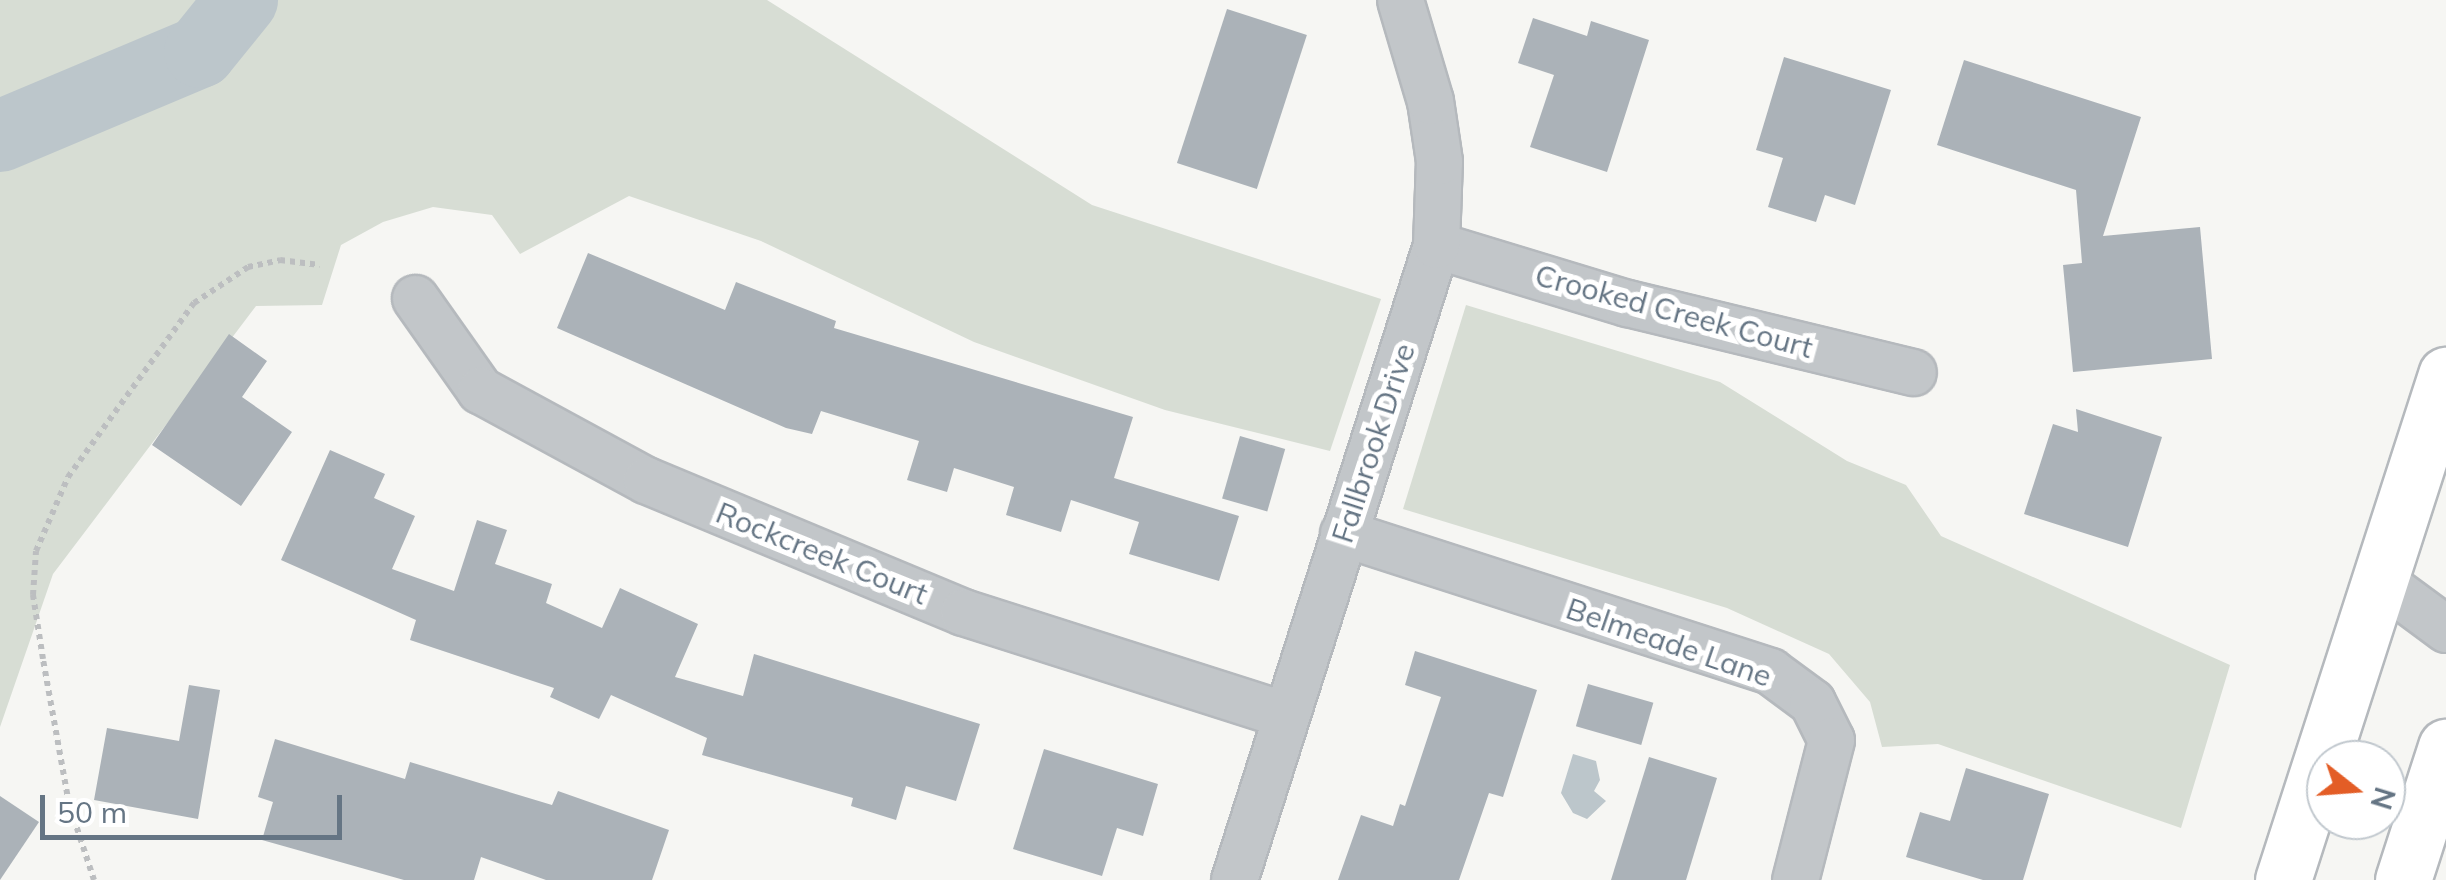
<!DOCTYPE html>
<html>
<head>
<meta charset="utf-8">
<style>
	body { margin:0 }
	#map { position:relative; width:2446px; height:880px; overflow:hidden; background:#f6f6f3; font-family:Mulish,sans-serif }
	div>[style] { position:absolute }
	.green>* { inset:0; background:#d7ddd4 }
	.water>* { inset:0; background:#bcc6cb }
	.river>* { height:72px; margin:-36px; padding:0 36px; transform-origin:36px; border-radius:36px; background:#bcc6cb }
	.building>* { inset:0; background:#abb2b8; transform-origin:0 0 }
	.path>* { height:6px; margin-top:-3px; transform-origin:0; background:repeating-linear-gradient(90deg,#bcbec0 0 5px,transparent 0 10px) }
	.roads { filter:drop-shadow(2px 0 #b5b9bd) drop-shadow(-2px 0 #b5b9bd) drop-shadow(0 2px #b5b9bd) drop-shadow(0 -2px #b5b9bd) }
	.minor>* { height:45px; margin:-22.5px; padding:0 22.5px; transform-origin:22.5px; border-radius:22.5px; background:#c2c6c9 }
	.major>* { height:55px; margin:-27.5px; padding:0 27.5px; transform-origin:27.5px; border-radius:27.5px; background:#fff }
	span { translate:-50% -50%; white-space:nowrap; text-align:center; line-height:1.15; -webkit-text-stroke:10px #fff; paint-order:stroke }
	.street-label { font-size:30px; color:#657584 }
	.north { position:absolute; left:2306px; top:740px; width:100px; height:100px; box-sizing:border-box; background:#fff; border:2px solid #c1c8ce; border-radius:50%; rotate:107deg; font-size:28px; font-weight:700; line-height:40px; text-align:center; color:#657584 }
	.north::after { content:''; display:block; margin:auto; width:35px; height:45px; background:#e35d26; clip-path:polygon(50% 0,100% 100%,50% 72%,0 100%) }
	.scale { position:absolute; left:40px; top:795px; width:302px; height:45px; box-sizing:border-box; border:5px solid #657584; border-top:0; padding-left:12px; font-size:30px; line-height:35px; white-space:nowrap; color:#657584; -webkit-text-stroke:8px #fff; paint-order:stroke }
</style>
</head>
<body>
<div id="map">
	<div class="green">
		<i style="clip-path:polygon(0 0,767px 0,1092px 205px,1381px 299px,1330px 451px,1165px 410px,974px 342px,761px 241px,629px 196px,520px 254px,492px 215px,433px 207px,383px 222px,341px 245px,322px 305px,256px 306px,53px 574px,0 727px)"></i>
		<i style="clip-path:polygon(1466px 305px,1720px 382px,1847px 461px,1906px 485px,1941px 536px,2230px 665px,2181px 828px,1938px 744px,1882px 747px,1870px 702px,1829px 654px,1727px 608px,1403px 509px)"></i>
	</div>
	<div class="water">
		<i style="clip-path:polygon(1573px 754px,1596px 761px,1600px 780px,1594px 791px,1606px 801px,1587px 819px,1573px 813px,1561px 793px)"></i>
	</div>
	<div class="river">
		<i style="left:0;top:136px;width:217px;rotate:-22.8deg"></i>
		<i style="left:200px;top:52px;width:67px;rotate:-51.1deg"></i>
	</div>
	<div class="building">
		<i style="left:1227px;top:9px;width:84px;height:162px;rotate:18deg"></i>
		<i style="clip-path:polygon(1533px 18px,1587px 36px,1591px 21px,1649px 40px,1607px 172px,1530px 147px,1554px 75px,1518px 63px)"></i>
		<i style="clip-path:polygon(1784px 57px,1891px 90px,1855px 205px,1825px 195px,1816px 222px,1768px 207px,1783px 158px,1756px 150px)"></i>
		<i style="clip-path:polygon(1964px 60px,2141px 117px,2103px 236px,2200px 227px,2212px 359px,2073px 372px,2063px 265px,2082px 263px,2076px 190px,1937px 145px)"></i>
		<i style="clip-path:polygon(588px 253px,725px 310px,736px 282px,836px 321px,834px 328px,1133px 417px,1114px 478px,1239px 516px,1219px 581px,1129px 554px,1139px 522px,1071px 500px,1061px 532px,1006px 515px,1014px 487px,954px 468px,947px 492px,907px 480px,919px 441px,821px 411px,812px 434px,786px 428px,557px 328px)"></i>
		<i style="clip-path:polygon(229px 334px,267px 361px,242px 397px,292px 432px,241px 506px,152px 445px)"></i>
		<i style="clip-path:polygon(2076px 409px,2162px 437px,2128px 547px,2024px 514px,2053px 424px,2078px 432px)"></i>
		<i style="left:1240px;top:436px;width:47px;height:65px;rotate:16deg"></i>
		<i style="clip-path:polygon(330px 450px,385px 474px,374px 498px,415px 516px,392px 569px,454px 591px,477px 520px,507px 530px,495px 564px,552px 584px,546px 603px,602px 628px,620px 588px,698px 624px,675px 677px,743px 696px,754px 654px,980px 724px,956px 801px,906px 786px,896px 820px,851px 806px,853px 798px,702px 755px,707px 738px,611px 695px,599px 719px,550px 697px,554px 688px,410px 640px,416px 620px,281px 560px)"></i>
		<i style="clip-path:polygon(1415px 651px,1537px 690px,1503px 797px,1489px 793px,1459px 880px,1338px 880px,1361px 815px,1393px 826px,1400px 804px,1405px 806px,1441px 697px,1405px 685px)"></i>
		<i style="left:1588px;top:684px;width:68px;height:44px;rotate:16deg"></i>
		<i style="clip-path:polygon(189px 685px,220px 690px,198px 819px,94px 800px,107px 728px,179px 741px)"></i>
		<i style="clip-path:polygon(275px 739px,405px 779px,410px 762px,552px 805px,558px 791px,669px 830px,652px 880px,546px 880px,481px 857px,474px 880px,404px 880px,262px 840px,273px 802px,258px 797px)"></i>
		<i style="clip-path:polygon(1044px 749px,1158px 784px,1143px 836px,1117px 828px,1102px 876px,1013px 849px)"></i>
		<i style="clip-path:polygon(1649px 757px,1717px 778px,1686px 880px,1611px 880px)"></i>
		<i style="clip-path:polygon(1966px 768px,2049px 794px,2023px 880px,1983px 880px,1906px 857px,1920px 812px,1950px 821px)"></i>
		<i style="clip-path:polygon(0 796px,39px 822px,0 880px)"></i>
	</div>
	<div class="path">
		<i style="left:94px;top:880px;width:80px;rotate:-108.2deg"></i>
		<i style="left:69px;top:804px;width:147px;rotate:-100.2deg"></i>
		<i style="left:43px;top:659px;width:65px;rotate:-98.9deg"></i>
		<i style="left:33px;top:595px;width:44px;rotate:-86.1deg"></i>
		<i style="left:36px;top:551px;width:81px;rotate:-66.6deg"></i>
		<i style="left:68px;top:477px;width:215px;rotate:-54.1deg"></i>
		<i style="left:194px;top:303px;width:65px;rotate:-33.7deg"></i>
		<i style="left:248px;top:267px;width:33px;rotate:-12deg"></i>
		<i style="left:280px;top:260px;width:40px;rotate:7.1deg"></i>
	</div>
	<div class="roads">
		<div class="minor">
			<i style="left:1436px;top:245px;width:200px;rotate:16.9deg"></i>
			<i style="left:1627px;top:303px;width:294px;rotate:13.6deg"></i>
			<i style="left:415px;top:298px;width:113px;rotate:54.8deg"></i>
			<i style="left:480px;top:390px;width:189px;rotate:28.5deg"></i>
			<i style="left:646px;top:480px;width:343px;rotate:22.6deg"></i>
			<i style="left:963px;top:612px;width:339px;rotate:17.7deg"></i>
			<i style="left:1343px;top:533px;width:449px;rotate:17.9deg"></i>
			<i style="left:1770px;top:671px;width:52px;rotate:36.4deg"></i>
			<i style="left:1812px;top:702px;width:42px;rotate:63.4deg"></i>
			<i style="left:1831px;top:740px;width:145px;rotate:104.4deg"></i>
			<i style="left:2381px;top:581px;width:81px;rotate:36.4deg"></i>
			<i style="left:1234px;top:880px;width:666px;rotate:-72.35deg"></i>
			<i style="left:1436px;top:245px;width:84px;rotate:-88deg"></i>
			<i style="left:1439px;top:161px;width:61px;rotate:-98.5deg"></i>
			<i style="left:1430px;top:101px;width:105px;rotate:-106.5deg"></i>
		</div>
		<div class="major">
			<i style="left:2283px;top:880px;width:531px;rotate:-72.11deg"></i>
			<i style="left:2403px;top:880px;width:140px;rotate:-72.1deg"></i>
		</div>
	</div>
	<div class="street-label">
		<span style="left:1674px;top:311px;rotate:15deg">Crooked Creek Court</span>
		<span style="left:1373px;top:443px;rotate:-72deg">Fallbrook Drive</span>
		<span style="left:822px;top:553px;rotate:22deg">Rockcreek Court</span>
		<span style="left:1669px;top:642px;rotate:19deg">Belmeade Lane</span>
	</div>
	<div class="north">N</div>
	<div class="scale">50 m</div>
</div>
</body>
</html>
